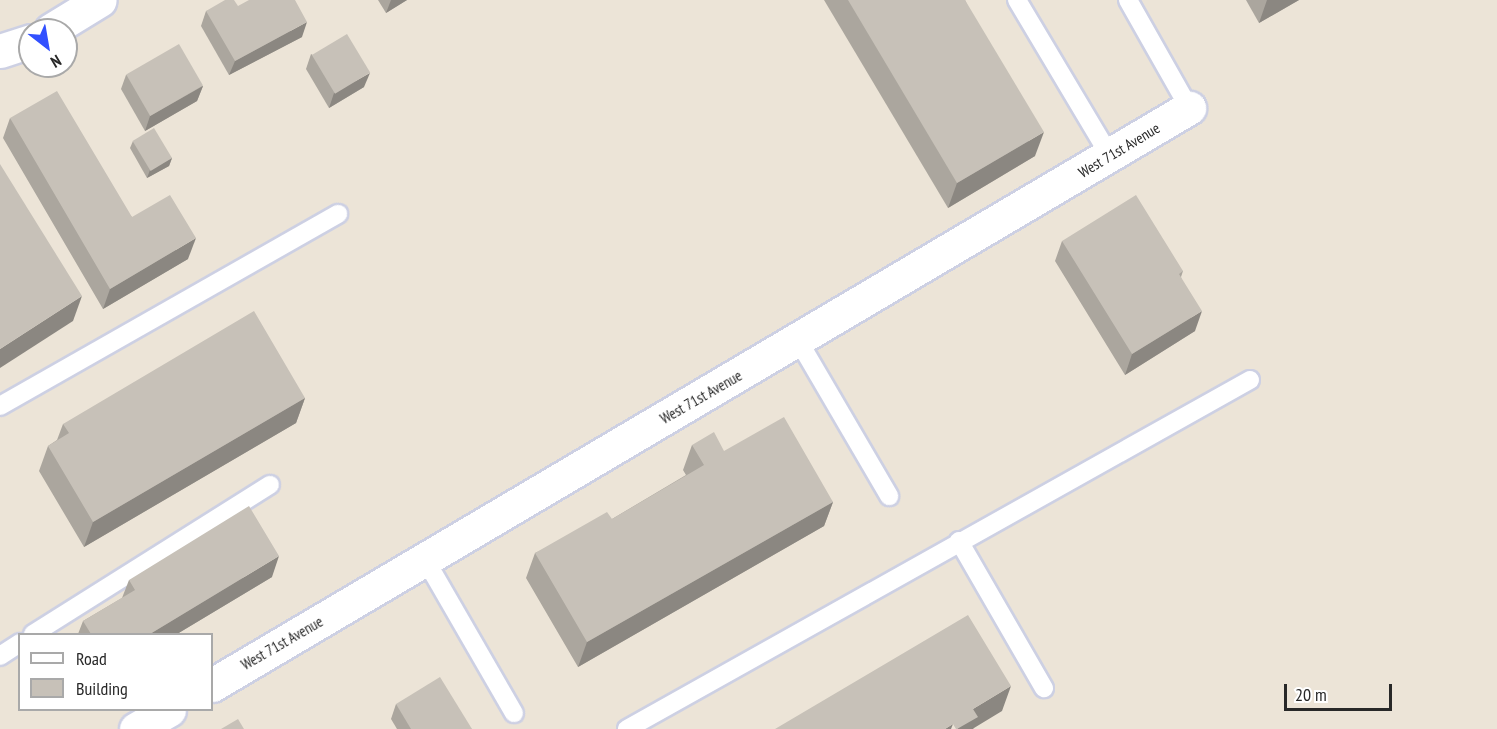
<!DOCTYPE html>
<html>
<head>
<meta charset="utf-8">
<style>
	body { margin:0 }
	#map { position:relative; width:1497px; height:729px; overflow:hidden; background:#ece4d7; font-family:"PT Sans Narrow",sans-serif }
	div>[style] { position:absolute }
	.roads { filter:drop-shadow(2px 0 #cdd0e3) drop-shadow(-2px 0 #cdd0e3) drop-shadow(0 2px #cdd0e3) drop-shadow(0 -2px #cdd0e3) }
	.service>* { height:18px; margin:-9px; padding:0 9px; transform-origin:9px; border-radius:9px; background:#fff }
	.minor>* { height:33px; margin:-16.5px; padding:0 16.5px; transform-origin:16.5px; border-radius:16.5px; background:#fff }
	.wall>* { inset:0; background:#aba69e }
	.shaded-wall>* { inset:0; background:#8b8781 }
	.building>* { inset:0; background:#c7c1b8; transform-origin:0 0 }
	span { translate:-50% -50%; white-space:nowrap; text-align:center; line-height:1.15; -webkit-text-stroke:6px #fff; paint-order:stroke }
	.street-label { font-size:15px; color:#282828 }
	.legend { position:absolute; left:18px; top:633px; width:195px; height:78px; box-sizing:border-box; background:#fff; border:2px solid #a9a9a9; margin:0; padding:8px 10px; list-style:none; font-size:18px; color:#282828 }
	.legend li { display:flex; align-items:center; gap:12px; height:30px }
	.legend b { width:30px; border:2px solid #a9a9a9 }
	.north { position:absolute; left:18px; top:18px; width:60px; height:60px; box-sizing:border-box; background:#fff; border:2px solid #a9a9a9; border-radius:50%; rotate:149deg; font-size:16px; font-weight:700; line-height:24px; text-align:center; color:#282828 }
	.north::after { content:''; display:block; margin:auto; width:21px; height:27px; background:#3250ff; clip-path:polygon(50% 0,100% 100%,50% 72%,0 100%) }
	.scale { position:absolute; left:1284px; top:684px; width:108px; height:27px; box-sizing:border-box; border:3px solid #282828; border-top:0; padding-left:8px; font-size:18px; line-height:21px; white-space:nowrap; color:#282828; -webkit-text-stroke:4px #fff; paint-order:stroke }
</style>
</head>
<body>
<div id="map">
	<div class="roads">
		<div class="service">
			<i style="left:1017px;top:0;width:182px;rotate:59.2deg"></i>
			<i style="left:1128px;top:0;width:124px;rotate:60.5deg"></i>
			<i style="left:798px;top:340px;width:181px;rotate:59.7deg"></i>
			<i style="left:0;top:406px;width:389px;rotate:-29.6deg"></i>
			<i style="left:959px;top:541px;width:170px;rotate:60deg"></i>
			<i style="left:425px;top:559px;width:178px;rotate:60deg"></i>
			<i style="left:33px;top:634px;width:280px;rotate:-32.2deg"></i>
			<i style="left:0;top:656px;width:24px;rotate:-33deg"></i>
			<i style="left:627px;top:729px;width:714px;rotate:-29.26deg"></i>
		</div>
		<div class="minor">
			<i style="left:51px;top:30px;width:57px;rotate:-31.5deg"></i>
			<i style="left:0;top:51px;width:32px;rotate:-18deg"></i>
			<i style="left:212px;top:685px;width:1135px;rotate:-30.57deg"></i>
			<i style="left:136px;top:729px;width:38px;rotate:-30deg"></i>
		</div>
	</div>
	<div class="wall">
		<i style="clip-path:polygon(378px 0,407px 0,386px 13px)"></i>
		<i style="clip-path:polygon(824px 0,965px 0,1035px 156px,948px 208px)"></i>
		<i style="clip-path:polygon(1246px 0,1299px 0,1259px 23px)"></i>
		<i style="clip-path:polygon(238px 6px,302px 37px,229px 75px,201px 26px,206px 11px)"></i>
		<i style="clip-path:polygon(311px 54px,364px 87px,329px 108px,306px 69px)"></i>
		<i style="clip-path:polygon(126px 75px,203px 86px,197px 101px,145px 131px,121px 89px)"></i>
		<i style="clip-path:polygon(10px 118px,132px 217px,188px 259px,103px 309px,3px 138px)"></i>
		<i style="clip-path:polygon(133px 141px,172px 158px,169px 166px,147px 178px,130px 148px)"></i>
		<i style="clip-path:polygon(1062px 241px,1183px 271px,1181px 277px,1195px 331px,1125px 375px,1055px 261px)"></i>
		<i style="clip-path:polygon(305px 398px,296px 423px,84px 547px,39px 471px,48px 446px,57px 440px,63px 424px)"></i>
		<i style="clip-path:polygon(692px 445px,724px 451px,833px 502px,824px 526px,578px 667px,526px 578px,535px 553px,612px 519px,686px 475px,683px 470px)"></i>
		<i style="clip-path:polygon(272px 577px,177px 634px,78px 634px,83px 621px,122px 598px,129px 580px)"></i>
		<i style="clip-path:polygon(396px 704px,472px 729px,397px 729px,391px 719px)"></i>
	</div>
	<div class="shaded-wall">
		<i style="clip-path:polygon(391px 0,407px 0,386px 13px)"></i>
		<i style="clip-path:polygon(1267px 0,1299px 0,1259px 23px)"></i>
		<i style="clip-path:polygon(307px 22px,302px 37px,229px 75px,235px 61px)"></i>
		<i style="clip-path:polygon(370px 73px,364px 87px,329px 108px,334px 93px)"></i>
		<i style="clip-path:polygon(203px 86px,197px 101px,145px 131px,150px 116px)"></i>
		<i style="clip-path:polygon(1044px 132px,1035px 156px,948px 208px,957px 183px)"></i>
		<i style="clip-path:polygon(172px 158px,169px 166px,147px 178px,150px 170px)"></i>
		<i style="clip-path:polygon(196px 238px,188px 259px,103px 309px,110px 289px)"></i>
		<i style="clip-path:polygon(82px 296px,73px 321px,0 368px,0 349px)"></i>
		<i style="clip-path:polygon(1202px 311px,1195px 331px,1125px 375px,1132px 354px)"></i>
		<i style="clip-path:polygon(305px 398px,296px 423px,84px 547px,93px 522px)"></i>
		<i style="clip-path:polygon(833px 502px,824px 526px,578px 667px,587px 642px)"></i>
		<i style="clip-path:polygon(279px 556px,272px 577px,177px 634px,150px 634px)"></i>
		<i style="clip-path:polygon(1011px 686px,1002px 711px,974px 728px,973px 729px,957px 729px,973px 709px)"></i>
		<i style="clip-path:polygon(953px 724px,951px 729px,945px 729px)"></i>
	</div>
	<div class="building">
		<i style="clip-path:polygon(225px 0,234px 0,238px 6px,249px 0,295px 0,307px 22px,235px 61px,206px 11px)"></i>
		<i style="clip-path:polygon(848px 0,965px 0,1044px 132px,957px 183px)"></i>
		<i style="left:347px;top:34px;width:45px;height:41px;rotate:59deg"></i>
		<i style="left:179px;top:44px;width:48px;height:61px;rotate:60deg"></i>
		<i style="clip-path:polygon(57px 91px,132px 217px,170px 195px,196px 238px,110px 289px,10px 118px)"></i>
		<i style="left:154px;top:128px;width:35px;height:25px;rotate:59deg"></i>
		<i style="clip-path:polygon(0 164px,82px 296px,0 349px)"></i>
		<i style="clip-path:polygon(1136px 195px,1183px 271px,1179px 274px,1202px 311px,1132px 354px,1062px 241px)"></i>
		<i style="clip-path:polygon(254px 311px,305px 398px,93px 522px,48px 446px,69px 433px,63px 424px)"></i>
		<i style="clip-path:polygon(784px 417px,833px 502px,587px 642px,535px 553px,607px 512px,612px 519px,704px 465px,692px 445px,714px 432px,724px 451px)"></i>
		<i style="clip-path:polygon(249px 506px,279px 556px,150px 634px,91px 634px,83px 621px,135px 590px,129px 580px)"></i>
		<i style="clip-path:polygon(968px 615px,1011px 686px,973px 709px,978px 717px,957px 729px,956px 729px,953px 724px,945px 729px,775px 729px)"></i>
		<i style="clip-path:polygon(440px 677px,472px 729px,411px 729px,396px 704px)"></i>
		<i style="clip-path:polygon(238px 719px,244px 729px,221px 729px)"></i>
	</div>
	<div class="street-label">
		<span style="left:1119px;top:150px;rotate:-31deg">West 71st Avenue</span>
		<span style="left:701px;top:397px;rotate:-30deg">West 71st Avenue</span>
		<span style="left:282px;top:643px;rotate:-30deg">West 71st Avenue</span>
	</div>
	<ul class="legend">
	<li><b style="height:8px;background:#fff"></b>Road</li>
	<li><b style="height:16px;background:#c7c1b8"></b>Building</li>
	</ul>
	<div class="north">N</div>
	<div class="scale">20 m</div>
</div>
</body>
</html>
